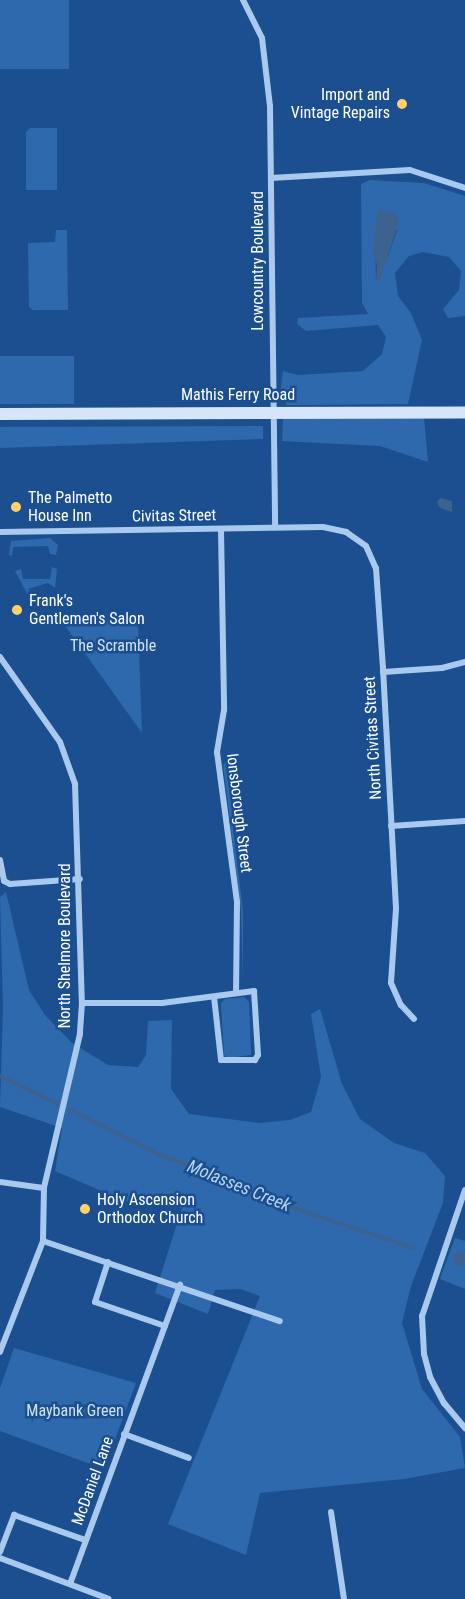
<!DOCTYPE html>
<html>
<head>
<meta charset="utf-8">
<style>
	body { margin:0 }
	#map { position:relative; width:465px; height:1599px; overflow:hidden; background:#1b4f8f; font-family:"Roboto Condensed",sans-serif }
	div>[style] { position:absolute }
	.green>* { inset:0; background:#2e69ad; transform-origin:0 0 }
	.water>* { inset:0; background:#3c6290 }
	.round { border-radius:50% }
	.stream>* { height:4px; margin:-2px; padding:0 2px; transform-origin:2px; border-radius:2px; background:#3c6290 }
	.street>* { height:6px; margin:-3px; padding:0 3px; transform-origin:3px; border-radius:3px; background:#a9c9ee }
	.secondary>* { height:12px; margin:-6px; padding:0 6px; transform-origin:6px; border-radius:6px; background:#d6e6fa }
	.dots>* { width:16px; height:16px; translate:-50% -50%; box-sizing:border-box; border:3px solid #1b4f8f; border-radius:50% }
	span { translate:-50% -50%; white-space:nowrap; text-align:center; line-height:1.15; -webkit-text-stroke:5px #1b4f8f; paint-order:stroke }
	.poi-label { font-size:16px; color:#fff }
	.right { translate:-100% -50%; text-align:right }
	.left { translate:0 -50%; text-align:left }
	.street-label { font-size:16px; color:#fff }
	.park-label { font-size:16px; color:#cfe3fa }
	.water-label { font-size:18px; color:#b5d3f5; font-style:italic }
</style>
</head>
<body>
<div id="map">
	<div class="green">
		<i style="left:0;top:0;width:69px;height:69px"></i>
		<i style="clip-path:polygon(30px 128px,57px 128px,57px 190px,26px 190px,26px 132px)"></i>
		<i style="clip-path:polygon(evenodd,370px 180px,424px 183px,465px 196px,465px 316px,448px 318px,443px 309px,459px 290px,461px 271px,449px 257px,423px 252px,409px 256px,395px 273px,398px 296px,411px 313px,422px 340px,408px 404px,287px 405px,280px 394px,283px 371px,298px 375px,363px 371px,382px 354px,386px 337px,378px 325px,306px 331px,297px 324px,298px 318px,368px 314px,362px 303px,361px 184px,370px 180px,397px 230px,389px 254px,376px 280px,375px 236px,397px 230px)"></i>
		<i style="clip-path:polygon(56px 230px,67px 230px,68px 310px,33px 310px,29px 307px,28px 243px,55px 242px)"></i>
		<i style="left:0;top:356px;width:74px;height:48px"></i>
		<i style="clip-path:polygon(289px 416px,424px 417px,428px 462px,380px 446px,282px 441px,283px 419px)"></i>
		<i style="clip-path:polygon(263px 426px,263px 439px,0 448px,0 427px)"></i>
		<i style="clip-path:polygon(50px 538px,58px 545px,56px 555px,50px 554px,48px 546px,13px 547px,12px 556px,9px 555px,11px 541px)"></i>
		<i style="clip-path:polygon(52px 567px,57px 569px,55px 588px,48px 583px,28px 589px,33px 596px,30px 599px,15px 571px,21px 569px,23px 579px,50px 579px)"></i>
		<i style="clip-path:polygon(68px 618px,138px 621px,142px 733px,66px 627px)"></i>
		<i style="clip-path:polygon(231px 760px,232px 820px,243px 911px,243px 981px,241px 911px,223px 764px)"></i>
		<i style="clip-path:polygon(6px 892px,29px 990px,45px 1015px,72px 1043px,108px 1065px,138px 1067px,146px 1055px,148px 1021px,172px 1020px,171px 1089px,189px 1114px,259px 1123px,290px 1120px,311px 1112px,321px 1077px,311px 1014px,320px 1009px,342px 1084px,360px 1119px,394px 1143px,425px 1153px,445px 1176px,443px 1203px,411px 1286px,402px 1323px,422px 1389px,460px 1437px,465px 1468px,404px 1479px,260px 1493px,246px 1555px,168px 1524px,260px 1296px,240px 1289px,215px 1290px,208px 1314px,155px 1293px,182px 1208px,125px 1201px,55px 1171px,62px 1128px,0 1107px,3px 1008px,0 897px)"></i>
		<i style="clip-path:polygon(244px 997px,249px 1002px,251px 1055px,228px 1058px,224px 1055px,221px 1003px,225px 999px)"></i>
		<i style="clip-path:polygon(455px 1238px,465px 1241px,465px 1289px,440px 1279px)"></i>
		<i style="clip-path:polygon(14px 1348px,136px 1383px,104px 1469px,0 1431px,0 1388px)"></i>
	</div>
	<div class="water">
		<i style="clip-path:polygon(378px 209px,397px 214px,399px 221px,380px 281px,376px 280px,377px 265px,373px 252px)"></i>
		<i style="clip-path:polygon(440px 498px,452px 501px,452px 512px,440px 508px,437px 502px)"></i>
		<i class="round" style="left:453px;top:1252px;width:14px;height:14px"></i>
	</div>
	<div class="stream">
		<i style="left:0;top:1076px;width:64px;rotate:25.8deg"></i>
		<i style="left:71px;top:1110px;width:100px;rotate:26.8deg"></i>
		<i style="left:160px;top:1155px;width:55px;rotate:20.1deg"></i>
		<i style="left:212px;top:1174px;width:47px;rotate:26.6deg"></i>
		<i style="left:254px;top:1195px;width:168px;rotate:18.4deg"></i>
	</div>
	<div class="street">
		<i style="left:243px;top:0;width:42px;rotate:63.4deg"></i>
		<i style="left:262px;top:38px;width:68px;rotate:83.3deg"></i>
		<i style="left:270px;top:106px;width:421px;rotate:89.3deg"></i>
		<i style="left:271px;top:178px;width:139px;rotate:-3.3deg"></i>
		<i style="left:410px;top:170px;width:58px;rotate:18.1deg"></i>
		<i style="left:221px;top:530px;width:180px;rotate:89deg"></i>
		<i style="left:224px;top:710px;width:43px;rotate:99.5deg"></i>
		<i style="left:217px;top:752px;width:151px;rotate:82.4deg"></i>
		<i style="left:237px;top:902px;width:90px;rotate:90.6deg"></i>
		<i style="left:0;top:532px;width:323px;rotate:-0.9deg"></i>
		<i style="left:323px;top:527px;width:24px;rotate:12deg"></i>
		<i style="left:346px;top:532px;width:24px;rotate:35deg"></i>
		<i style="left:366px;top:546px;width:24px;rotate:66deg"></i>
		<i style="left:376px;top:568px;width:100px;rotate:86deg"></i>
		<i style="left:383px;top:668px;width:241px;rotate:86.9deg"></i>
		<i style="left:396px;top:909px;width:74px;rotate:93.9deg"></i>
		<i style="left:391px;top:983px;width:24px;rotate:66deg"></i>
		<i style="left:401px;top:1005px;width:19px;rotate:47deg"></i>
		<i style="left:0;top:657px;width:104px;rotate:54.8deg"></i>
		<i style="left:60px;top:742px;width:45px;rotate:70.3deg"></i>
		<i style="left:75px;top:784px;width:219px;rotate:88.2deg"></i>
		<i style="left:82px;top:1003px;width:31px;rotate:94deg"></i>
		<i style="left:80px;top:1034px;width:158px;rotate:103.2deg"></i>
		<i style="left:44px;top:1188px;width:53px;rotate:91.1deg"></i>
		<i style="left:43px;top:1241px;width:119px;rotate:111.2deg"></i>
		<i style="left:383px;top:672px;width:59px;rotate:-3.9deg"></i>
		<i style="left:442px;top:668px;width:24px;rotate:-15deg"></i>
		<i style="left:391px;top:826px;width:74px;rotate:-3.9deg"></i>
		<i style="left:0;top:860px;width:21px;rotate:79deg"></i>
		<i style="left:4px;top:881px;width:7px;rotate:27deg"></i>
		<i style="left:10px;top:884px;width:70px;rotate:-4.1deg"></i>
		<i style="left:82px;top:1003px;width:80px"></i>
		<i style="left:162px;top:1003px;width:93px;rotate:-7.4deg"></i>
		<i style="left:254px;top:991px;width:64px;rotate:86.4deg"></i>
		<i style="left:258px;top:1055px;width:6px;rotate:121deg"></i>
		<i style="left:255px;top:1060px;width:34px;rotate:180deg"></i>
		<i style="left:221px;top:1060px;width:63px;rotate:-96.3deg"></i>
		<i style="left:0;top:1182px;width:44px;rotate:7.8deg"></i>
		<i style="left:465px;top:1190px;width:133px;rotate:108.8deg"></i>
		<i style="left:422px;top:1316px;width:38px;rotate:87deg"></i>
		<i style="left:424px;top:1354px;width:24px;rotate:75deg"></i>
		<i style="left:430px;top:1377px;width:30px;rotate:62deg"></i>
		<i style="left:444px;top:1403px;width:33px;rotate:50deg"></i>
		<i style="left:43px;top:1241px;width:250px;rotate:18.7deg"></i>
		<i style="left:108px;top:1262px;width:42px;rotate:108deg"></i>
		<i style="left:95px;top:1302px;width:74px;rotate:18.9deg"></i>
		<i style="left:124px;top:1434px;width:69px;rotate:20.3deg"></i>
		<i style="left:331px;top:1512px;width:88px;rotate:81.5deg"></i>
		<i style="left:0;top:1552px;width:40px;rotate:-69deg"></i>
		<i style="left:14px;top:1515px;width:75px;rotate:19.4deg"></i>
		<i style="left:0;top:1558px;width:116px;rotate:20.6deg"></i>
		<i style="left:70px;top:1584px;width:319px;rotate:-69.8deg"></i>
	</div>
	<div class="secondary">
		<i style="left:0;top:414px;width:465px;rotate:-0.2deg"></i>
	</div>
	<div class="dots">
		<i style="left:402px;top:104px;background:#ffd166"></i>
		<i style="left:16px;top:507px;background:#ffd166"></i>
		<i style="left:17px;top:610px;background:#ffd166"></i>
		<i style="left:85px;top:1209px;background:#ffd166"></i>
	</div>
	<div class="poi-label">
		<span class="right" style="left:390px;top:104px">Import and<br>Vintage Repairs</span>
		<span class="left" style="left:28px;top:507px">The Palmetto<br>House Inn</span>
		<span class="left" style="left:29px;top:610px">Frank's<br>Gentlemen's Salon</span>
		<span class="left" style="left:97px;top:1209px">Holy Ascension<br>Orthodox Church</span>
	</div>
	<div class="street-label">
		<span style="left:258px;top:261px;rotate:-90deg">Lowcountry Boulevard</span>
		<span style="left:238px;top:395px">Mathis Ferry Road</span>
		<span style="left:174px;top:516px;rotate:-1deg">Civitas Street</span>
		<span style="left:373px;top:738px;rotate:-93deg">North Civitas Street</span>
		<span style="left:239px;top:813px;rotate:83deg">Ionsborough Street</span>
		<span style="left:65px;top:946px;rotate:-90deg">North Shelmore Boulevard</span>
		<span style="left:93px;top:1481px;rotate:-70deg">McDaniel Lane</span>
	</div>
	<div class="park-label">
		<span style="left:113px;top:646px">The Scramble</span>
		<span style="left:75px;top:1411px">Maybank Green</span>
	</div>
	<div class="water-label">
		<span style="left:239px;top:1186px;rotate:22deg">Molasses Creek</span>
	</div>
</div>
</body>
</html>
